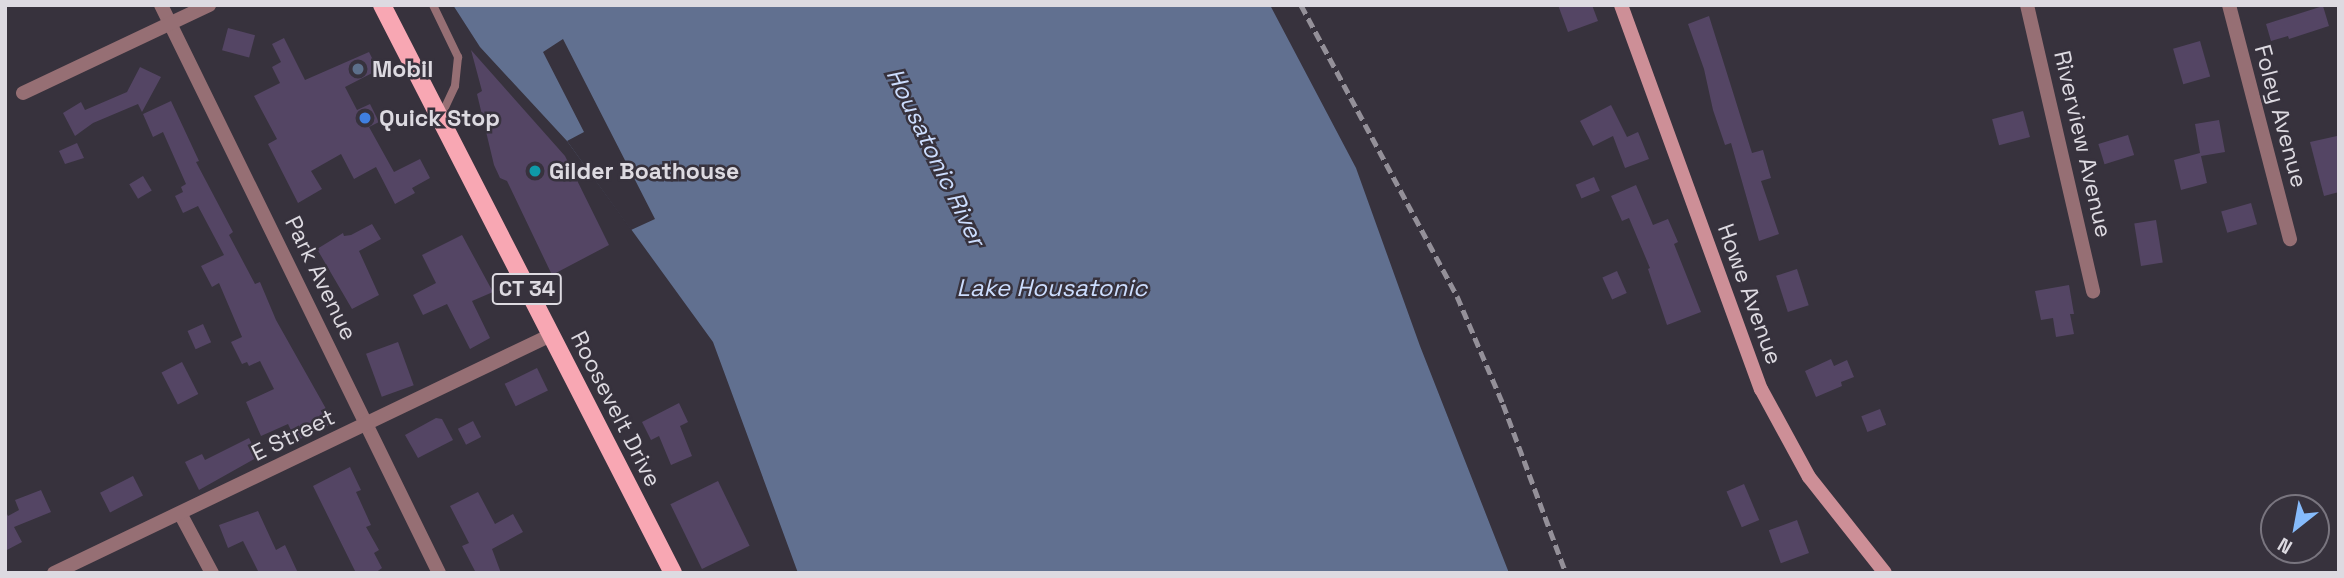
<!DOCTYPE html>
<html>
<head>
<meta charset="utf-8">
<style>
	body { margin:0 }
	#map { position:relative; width:2344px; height:578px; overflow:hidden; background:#37323d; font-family:"Space Grotesk",sans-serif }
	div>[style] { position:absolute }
	.water>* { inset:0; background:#617090 }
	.pier>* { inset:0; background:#37323d }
	.building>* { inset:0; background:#544564; transform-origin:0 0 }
	.service>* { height:8px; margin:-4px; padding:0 4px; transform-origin:4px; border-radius:4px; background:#966f74 }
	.minor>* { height:14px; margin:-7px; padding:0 7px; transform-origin:7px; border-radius:7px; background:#966f74 }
	.secondary>* { height:14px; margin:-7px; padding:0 7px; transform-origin:7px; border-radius:7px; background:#cd8f97 }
	.primary>* { height:18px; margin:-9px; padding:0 9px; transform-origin:9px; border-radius:9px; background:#f8a7b3 }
	.rail>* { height:5px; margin-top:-2.5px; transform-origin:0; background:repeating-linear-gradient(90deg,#949099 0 10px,transparent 0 15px) }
	.dots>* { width:19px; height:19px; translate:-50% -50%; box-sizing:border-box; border:4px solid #37323d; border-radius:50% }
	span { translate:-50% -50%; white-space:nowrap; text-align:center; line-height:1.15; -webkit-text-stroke:5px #37323d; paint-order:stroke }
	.shield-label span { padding:2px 5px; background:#37323d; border:2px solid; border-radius:5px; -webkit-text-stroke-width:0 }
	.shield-label { font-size:21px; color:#dddae1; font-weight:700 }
	.poi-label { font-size:23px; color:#dddae1; font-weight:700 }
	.left { translate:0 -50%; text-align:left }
	.street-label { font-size:23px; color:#dddae1 }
	.water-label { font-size:24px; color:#ccddfe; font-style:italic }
	.frame { position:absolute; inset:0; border:7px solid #dddae1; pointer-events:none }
	.north { position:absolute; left:2260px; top:494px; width:70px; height:70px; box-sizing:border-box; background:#37323d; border:2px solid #79757f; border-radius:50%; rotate:211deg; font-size:19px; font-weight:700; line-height:28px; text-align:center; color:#dddae1 }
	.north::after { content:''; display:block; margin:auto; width:24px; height:32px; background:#86bbfb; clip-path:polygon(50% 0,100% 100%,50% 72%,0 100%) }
</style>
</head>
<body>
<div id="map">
	<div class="water">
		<i style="clip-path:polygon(453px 5px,1270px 5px,1356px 168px,1420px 346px,1509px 573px,798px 573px,713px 342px,567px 141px,480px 47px)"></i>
	</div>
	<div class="pier">
		<i style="clip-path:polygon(563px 39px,655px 219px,631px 230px,567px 141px,584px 132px,543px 52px)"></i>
	</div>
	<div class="building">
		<i style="clip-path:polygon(1558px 5px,1592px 5px,1598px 21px,1568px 32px)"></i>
		<i style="clip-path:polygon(2323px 6px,2329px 26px,2289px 39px,2288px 36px,2271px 41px,2266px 24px)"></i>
		<i style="clip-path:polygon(1709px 16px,1752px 153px,1763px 150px,1771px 178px,1761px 181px,1779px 234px,1759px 241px,1731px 143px,1725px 145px,1713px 110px,1704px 69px,1688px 24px)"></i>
		<i style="left:228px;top:28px;width:28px;height:23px;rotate:15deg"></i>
		<i style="clip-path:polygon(284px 38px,305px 80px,369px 52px,378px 70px,345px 87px,357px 110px,370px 104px,379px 122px,369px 127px,394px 172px,420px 159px,430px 178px,412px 188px,415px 193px,395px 204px,376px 167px,354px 179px,341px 154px,311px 171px,322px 189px,298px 203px,268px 144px,277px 139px,254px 96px,280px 83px,272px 67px,281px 62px,272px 44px)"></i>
		<i style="left:2200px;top:41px;width:37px;height:28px;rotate:74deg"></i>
		<i style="clip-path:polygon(471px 50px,565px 156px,609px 245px,552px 275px,507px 181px,500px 178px,494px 165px,477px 94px,482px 91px)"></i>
		<i style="clip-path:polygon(140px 67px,161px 77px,142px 112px,138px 104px,93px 123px,75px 136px,63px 113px,81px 102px,85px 110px,127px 92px)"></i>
		<i style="clip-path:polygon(171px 101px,199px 161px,196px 162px,233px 232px,229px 235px,255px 284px,260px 282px,276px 320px,334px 423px,296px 441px,288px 424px,261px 436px,246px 402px,274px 389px,260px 361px,249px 366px,247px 362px,242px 364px,231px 342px,242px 337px,219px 283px,212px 287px,201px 266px,224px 255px,198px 206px,183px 213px,175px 196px,183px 192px,181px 187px,186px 184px,163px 132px,153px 137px,143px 114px)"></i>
		<i style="clip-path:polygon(1611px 105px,1627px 137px,1638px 132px,1649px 159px,1625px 168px,1613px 136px,1593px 146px,1580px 121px)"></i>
		<i style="left:2023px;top:111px;width:27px;height:32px;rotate:75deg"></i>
		<i style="clip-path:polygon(2219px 120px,2225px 152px,2201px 156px,2207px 183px,2181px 190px,2174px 160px,2200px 153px,2195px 124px)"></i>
		<i style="left:2128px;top:135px;width:21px;height:31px;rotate:73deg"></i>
		<i style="clip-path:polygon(2337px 136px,2339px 192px,2324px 196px,2310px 142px)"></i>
		<i style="clip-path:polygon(77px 143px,84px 158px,65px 164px,59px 151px)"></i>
		<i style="left:143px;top:176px;width:17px;height:16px;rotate:59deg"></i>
		<i style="left:1594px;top:177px;width:15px;height:20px;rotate:67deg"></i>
		<i style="clip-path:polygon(1636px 185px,1653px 225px,1668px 219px,1678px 242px,1674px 244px,1701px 312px,1667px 325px,1648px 269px,1650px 268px,1629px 218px,1622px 221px,1611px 196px)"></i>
		<i style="left:2251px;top:203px;width:22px;height:31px;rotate:74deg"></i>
		<i style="left:2156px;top:220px;width:43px;height:22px;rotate:81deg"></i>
		<i style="clip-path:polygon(372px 224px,381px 239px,359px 251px,379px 295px,352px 309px,317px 249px,343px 233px,344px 236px,351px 235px)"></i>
		<i style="clip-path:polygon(462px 235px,493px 292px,472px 301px,490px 338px,470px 349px,447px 304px,423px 315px,413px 295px,436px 283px,422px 255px)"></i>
		<i style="left:1797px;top:269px;width:38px;height:22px;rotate:72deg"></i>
		<i style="left:1617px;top:271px;width:24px;height:16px;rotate:66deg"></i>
		<i style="clip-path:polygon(2069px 285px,2074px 314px,2070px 314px,2074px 334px,2056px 337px,2053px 318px,2041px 320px,2035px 291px)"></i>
		<i style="left:203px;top:324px;width:20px;height:17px;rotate:66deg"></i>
		<i style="left:398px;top:342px;width:46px;height:34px;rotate:70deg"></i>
		<i style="clip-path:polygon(1831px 359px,1834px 366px,1847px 360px,1854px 377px,1841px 382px,1842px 386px,1816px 397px,1805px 371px)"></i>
		<i style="left:182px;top:362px;width:36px;height:23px;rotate:63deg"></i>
		<i style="left:537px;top:368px;width:25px;height:36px;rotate:64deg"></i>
		<i style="clip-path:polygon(679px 403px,688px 422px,680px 426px,692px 456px,671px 465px,659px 436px,651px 440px,642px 422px)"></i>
		<i style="left:1880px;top:409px;width:17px;height:20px;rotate:69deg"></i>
		<i style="clip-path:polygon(436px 418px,442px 419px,453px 440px,418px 458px,405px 435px)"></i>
		<i style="left:473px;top:421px;width:18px;height:17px;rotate:63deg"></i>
		<i style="clip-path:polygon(249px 438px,258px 457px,199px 490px,185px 462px,202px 454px,205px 460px)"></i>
		<i style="clip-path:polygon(350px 467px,361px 490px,356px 492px,371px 525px,366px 527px,379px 550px,374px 553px,382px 568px,375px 573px,356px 573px,313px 486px)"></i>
		<i style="left:133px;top:476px;width:22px;height:37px;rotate:63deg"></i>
		<i style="left:718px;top:481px;width:72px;height:53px;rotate:64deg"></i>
		<i style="left:1744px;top:484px;width:39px;height:19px;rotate:67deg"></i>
		<i style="clip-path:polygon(41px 490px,51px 512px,14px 527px,22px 542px,5px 551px,5px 510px,8px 516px,19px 510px,15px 500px)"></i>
		<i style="clip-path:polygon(478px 492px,495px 524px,513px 514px,523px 532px,492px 549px,501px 573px,476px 573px,462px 546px,469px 543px,450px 506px)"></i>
		<i style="clip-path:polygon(258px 511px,276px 550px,285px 545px,298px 573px,259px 573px,243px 541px,228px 548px,219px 525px)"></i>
		<i style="left:1797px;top:520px;width:35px;height:30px;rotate:70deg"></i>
	</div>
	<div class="service">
		<i style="left:433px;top:5px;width:58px;rotate:64.3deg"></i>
		<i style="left:458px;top:57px;width:29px;rotate:96deg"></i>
		<i style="left:455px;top:86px;width:33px;rotate:115deg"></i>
	</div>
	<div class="minor">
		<i style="left:161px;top:5px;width:632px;rotate:63.92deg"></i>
		<i style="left:2027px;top:5px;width:294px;rotate:77deg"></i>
		<i style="left:2229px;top:5px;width:242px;rotate:75.4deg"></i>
		<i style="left:23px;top:93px;width:206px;rotate:-25.3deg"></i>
		<i style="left:181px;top:515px;width:66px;rotate:61.9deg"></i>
		<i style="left:54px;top:573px;width:551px;rotate:-25.59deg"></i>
	</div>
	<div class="secondary">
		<i style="left:1621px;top:5px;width:409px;rotate:70deg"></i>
		<i style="left:1761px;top:389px;width:100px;rotate:61.4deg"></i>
		<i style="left:1809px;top:477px;width:122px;rotate:51.6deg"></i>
	</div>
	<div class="primary">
		<i style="left:382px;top:5px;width:638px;rotate:62.87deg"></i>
	</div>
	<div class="rail">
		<i style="left:1301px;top:5px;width:330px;rotate:61.8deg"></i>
		<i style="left:1457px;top:296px;width:117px;rotate:66.9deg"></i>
		<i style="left:1503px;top:404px;width:180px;rotate:69.6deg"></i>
	</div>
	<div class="dots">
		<i style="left:358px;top:69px;background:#5c6f8a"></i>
		<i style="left:365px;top:118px;background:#3f7fe0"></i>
		<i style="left:535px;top:171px;background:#0f9aa8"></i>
	</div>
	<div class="shield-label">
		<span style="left:527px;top:289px">CT 34</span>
	</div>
	<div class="poi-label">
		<span class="left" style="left:372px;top:69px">Mobil</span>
		<span class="left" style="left:379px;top:118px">Quick Stop</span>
		<span class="left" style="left:549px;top:171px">Gilder Boathouse</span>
	</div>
	<div class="street-label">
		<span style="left:2281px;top:116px;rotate:75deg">Foley Avenue</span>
		<span style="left:2083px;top:144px;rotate:77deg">Riverview Avenue</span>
		<span style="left:321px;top:278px;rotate:64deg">Park Avenue</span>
		<span style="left:1750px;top:294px;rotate:70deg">Howe Avenue</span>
		<span style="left:616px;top:409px;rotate:63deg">Roosevelt Drive</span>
		<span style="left:293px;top:435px;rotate:-26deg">E Street</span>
	</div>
	<div class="water-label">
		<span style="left:936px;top:157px;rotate:64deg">Housatonic River</span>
		<span style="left:1052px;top:288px">Lake Housatonic</span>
	</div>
	<div class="frame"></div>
	<div class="north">N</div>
</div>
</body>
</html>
